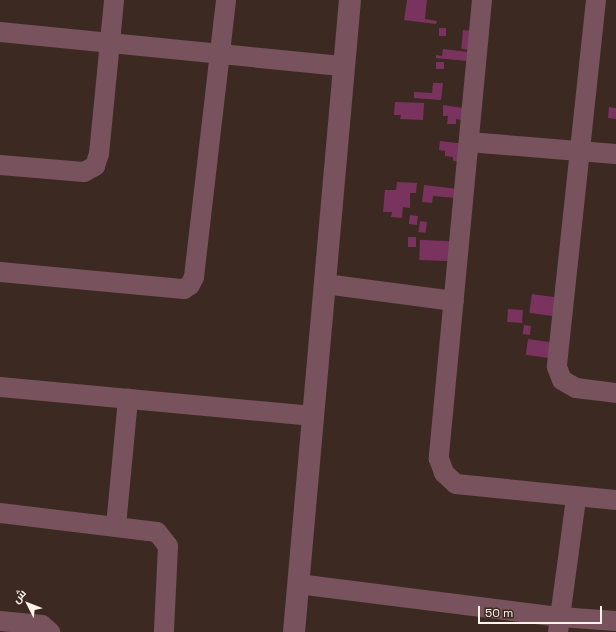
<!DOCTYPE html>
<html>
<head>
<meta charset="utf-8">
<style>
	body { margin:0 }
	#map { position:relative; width:616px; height:632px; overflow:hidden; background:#3c2a22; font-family:"Space Grotesk",Cairo,sans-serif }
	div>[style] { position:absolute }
	.building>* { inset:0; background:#7a335f; transform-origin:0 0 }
	.minor>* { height:20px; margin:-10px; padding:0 10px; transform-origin:10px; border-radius:10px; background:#78535d }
	.tertiary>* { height:22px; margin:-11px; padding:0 11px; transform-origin:11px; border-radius:11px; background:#78535d }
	span { translate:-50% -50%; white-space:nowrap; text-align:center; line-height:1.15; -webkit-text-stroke:3px #3c2a22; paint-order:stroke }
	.north { position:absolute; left:8px; top:584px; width:40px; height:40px; -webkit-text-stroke:3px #3c2a22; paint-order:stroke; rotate:312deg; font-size:11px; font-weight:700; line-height:16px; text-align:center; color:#fef2ed }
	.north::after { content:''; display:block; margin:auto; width:14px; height:18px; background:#fef2ed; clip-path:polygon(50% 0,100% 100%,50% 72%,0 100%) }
	.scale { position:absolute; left:478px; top:606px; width:124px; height:18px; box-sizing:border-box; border:2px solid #fef2ed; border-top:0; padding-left:5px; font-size:12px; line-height:14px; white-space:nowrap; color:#fef2ed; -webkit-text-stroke:3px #3c2a22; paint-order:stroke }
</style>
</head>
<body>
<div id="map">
	<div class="building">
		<i style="clip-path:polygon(407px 0,427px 0,425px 19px,437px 21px,436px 24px,404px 20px)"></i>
		<i style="left:439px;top:28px;width:7px;height:8px"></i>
		<i style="left:463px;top:30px;width:11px;height:19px;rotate:5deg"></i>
		<i style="clip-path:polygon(443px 49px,468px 52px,467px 61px,436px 58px,436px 55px,442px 56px)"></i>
		<i style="left:436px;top:62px;width:8px;height:7px"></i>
		<i style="clip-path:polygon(433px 83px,443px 83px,441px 100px,414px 98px,414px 92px,432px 93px)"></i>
		<i style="clip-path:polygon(395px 102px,424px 103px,423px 120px,400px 119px,401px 115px,394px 115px)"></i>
		<i style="clip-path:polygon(443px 105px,463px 108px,462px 120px,456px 119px,456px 124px,447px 124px,448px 116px,443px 116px)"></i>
		<i style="clip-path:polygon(609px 107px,616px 108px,616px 119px,608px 118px)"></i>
		<i style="clip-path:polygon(440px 141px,465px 144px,463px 162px,453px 161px,453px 157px,445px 156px,445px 151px,439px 150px)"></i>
		<i style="clip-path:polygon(397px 182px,417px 183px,416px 193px,410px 193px,410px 208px,403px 207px,402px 218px,391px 217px,392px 212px,383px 212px,385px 190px,396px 190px)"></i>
		<i style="clip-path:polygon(424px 185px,458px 189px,457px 198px,433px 196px,432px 203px,422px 202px)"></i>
		<i style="left:410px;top:215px;width:8px;height:9px;rotate:7deg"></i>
		<i style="left:420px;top:221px;width:7px;height:11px;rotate:8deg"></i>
		<i style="left:408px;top:237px;width:8px;height:10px"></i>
		<i style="left:420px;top:240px;width:33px;height:20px;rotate:2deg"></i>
		<i style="left:532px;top:294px;width:30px;height:19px;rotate:8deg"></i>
		<i style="left:508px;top:309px;width:15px;height:13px;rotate:4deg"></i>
		<i style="left:524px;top:325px;width:7px;height:9px;rotate:8deg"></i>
		<i style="left:528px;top:339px;width:30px;height:16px;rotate:8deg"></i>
	</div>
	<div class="minor">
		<i style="left:482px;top:0;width:461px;rotate:95.4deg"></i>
		<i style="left:439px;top:459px;width:15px;rotate:70deg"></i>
		<i style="left:444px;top:473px;width:16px;rotate:43deg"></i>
		<i style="left:456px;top:484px;width:161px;rotate:5.7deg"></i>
		<i style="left:596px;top:0;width:369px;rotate:96.1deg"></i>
		<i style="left:557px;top:367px;width:14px;rotate:69deg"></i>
		<i style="left:562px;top:380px;width:16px;rotate:30deg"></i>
		<i style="left:576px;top:388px;width:40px;rotate:7.1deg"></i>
		<i style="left:0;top:32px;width:345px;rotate:5.7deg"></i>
		<i style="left:469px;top:142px;width:147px;rotate:4.7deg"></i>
		<i style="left:0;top:165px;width:84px;rotate:4.8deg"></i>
		<i style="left:84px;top:172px;width:13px;rotate:-29deg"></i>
		<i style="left:95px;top:166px;width:13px;rotate:-72deg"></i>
		<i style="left:99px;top:154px;width:155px;rotate:-84.4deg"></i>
		<i style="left:0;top:272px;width:185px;rotate:5.3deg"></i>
		<i style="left:184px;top:289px;width:7px;rotate:-34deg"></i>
		<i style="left:190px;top:285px;width:9px;rotate:-63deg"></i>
		<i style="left:194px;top:277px;width:279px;rotate:-83.4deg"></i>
		<i style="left:325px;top:284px;width:130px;rotate:7.5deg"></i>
		<i style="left:0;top:387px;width:314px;rotate:5.3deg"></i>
		<i style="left:0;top:513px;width:158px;rotate:6.9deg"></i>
		<i style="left:157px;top:532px;width:18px;rotate:52deg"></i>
		<i style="left:168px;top:546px;width:86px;rotate:92.7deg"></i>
		<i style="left:116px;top:526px;width:128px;rotate:-84.6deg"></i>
		<i style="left:298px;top:584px;width:264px;rotate:7.2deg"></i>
		<i style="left:560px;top:617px;width:56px;rotate:4.1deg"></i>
		<i style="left:0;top:621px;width:42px;rotate:5.4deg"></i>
		<i style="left:42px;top:625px;width:11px;rotate:41deg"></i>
		<i style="left:558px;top:632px;width:135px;rotate:-82.3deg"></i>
	</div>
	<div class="tertiary">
		<i style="left:294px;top:632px;width:634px;rotate:-84.94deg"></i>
	</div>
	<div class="north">ش</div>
	<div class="scale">50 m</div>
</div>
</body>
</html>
